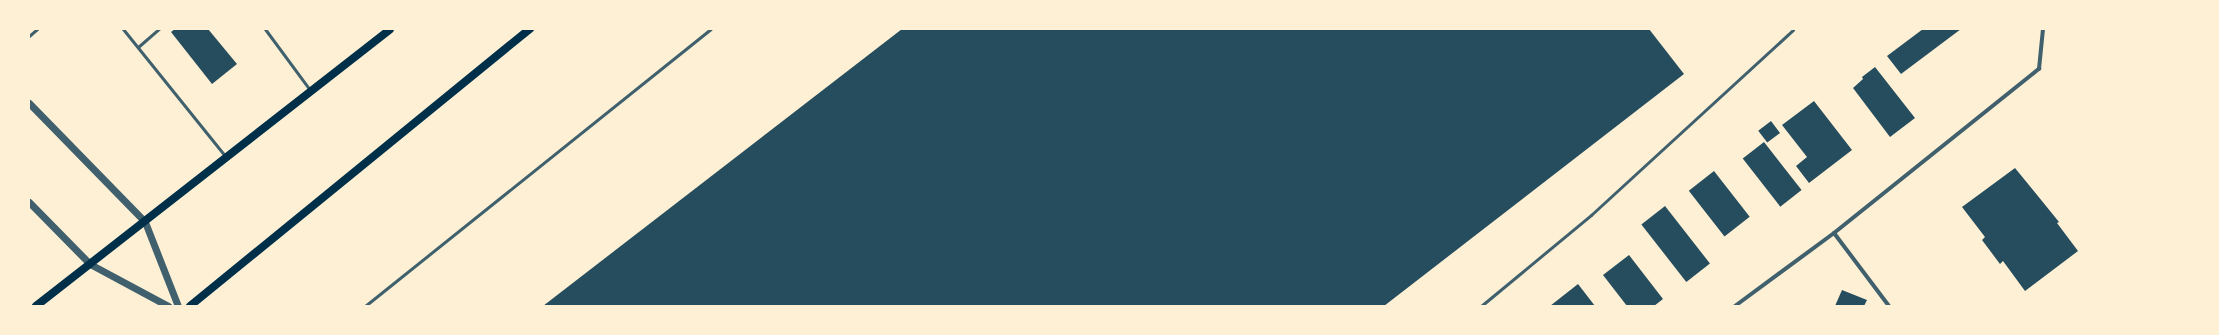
<!DOCTYPE html>
<html>
<head>
<meta charset="utf-8">
<style>
	body { margin:0 }
	#map { position:relative; width:2219px; height:335px; overflow:hidden; background:#fdf0d5; font-family:Inter,sans-serif }
	div>[style] { position:absolute }
	.building>* { inset:0; background:#264d5e; transform-origin:0 0 }
	.service>* { height:3px; margin:-1.5px; padding:0 1.5px; transform-origin:1.5px; border-radius:1.5px; background:#3f606c }
	.minor>* { height:4px; margin:-2px; padding:0 2px; transform-origin:2px; border-radius:2px; background:#3f606c }
	.tertiary>* { height:7px; margin:-3.5px; padding:0 3.5px; transform-origin:3.5px; border-radius:3.5px; background:#3f606c }
	.secondary>* { height:8px; margin:-4px; padding:0 4px; transform-origin:4px; border-radius:4px; background:#003049 }
	span { translate:-50% -50%; white-space:nowrap; text-align:center; line-height:1.15; -webkit-text-stroke:4px #fdf0d5; paint-order:stroke }
	.frame { position:absolute; inset:0; border:30px solid #fdf0d5; pointer-events:none }
</style>
</head>
<body>
<div id="map">
	<div class="building">
		<i style="clip-path:polygon(175px 29px,208px 29px,237px 64px,212px 84px,171px 32px)"></i>
		<i style="clip-path:polygon(902px 29px,1649px 29px,1684px 74px,1384px 306px,543px 306px)"></i>
		<i style="clip-path:polygon(1923px 29px,1961px 29px,1901px 74px,1887px 56px)"></i>
		<i style="clip-path:polygon(1875px 67px,1915px 118px,1890px 137px,1853px 88px,1863px 79px,1862px 77px)"></i>
		<i style="clip-path:polygon(1814px 101px,1852px 150px,1809px 183px,1796px 166px,1807px 157px,1782px 125px)"></i>
		<i style="left:1771px;top:121px;width:15px;height:16px;rotate:53deg"></i>
		<i style="left:1764px;top:142px;width:61px;height:27px;rotate:52deg"></i>
		<i style="clip-path:polygon(2015px 168px,2059px 222px,2057px 223px,2078px 251px,2025px 291px,2003px 261px,2000px 264px,1982px 240px,1985px 237px,1962px 207px)"></i>
		<i style="left:1714px;top:171px;width:58px;height:32px;rotate:52deg"></i>
		<i style="left:1665px;top:206px;width:73px;height:30px;rotate:52deg"></i>
		<i style="clip-path:polygon(1629px 255px,1663px 299px,1654px 306px,1627px 306px,1603px 275px)"></i>
		<i style="clip-path:polygon(1578px 284px,1595px 306px,1550px 306px)"></i>
		<i style="clip-path:polygon(1842px 290px,1867px 300px,1864px 306px,1835px 306px)"></i>
	</div>
	<div class="service">
		<i style="left:123px;top:29px;width:164px;rotate:51.2deg"></i>
		<i style="left:265px;top:29px;width:76px;rotate:53.6deg"></i>
		<i style="left:29px;top:36px;width:11px;rotate:-41deg"></i>
		<i style="left:138px;top:47px;width:28px;rotate:-41deg"></i>
		<i style="left:365px;top:306px;width:443px;rotate:-38.7deg"></i>
		<i style="left:1481px;top:306px;width:143px;rotate:-39.6deg"></i>
		<i style="left:1591px;top:215px;width:274px;rotate:-42.5deg"></i>
	</div>
	<div class="minor">
		<i style="left:1834px;top:233px;width:91px;rotate:53deg"></i>
		<i style="left:1735px;top:306px;width:123px;rotate:-36.4deg"></i>
		<i style="left:1834px;top:233px;width:263px;rotate:-38.7deg"></i>
		<i style="left:2039px;top:69px;width:40px;rotate:-84.3deg"></i>
	</div>
	<div class="tertiary">
		<i style="left:29px;top:103px;width:166px;rotate:45.7deg"></i>
		<i style="left:145px;top:222px;width:90px;rotate:68.6deg"></i>
		<i style="left:29px;top:202px;width:87px;rotate:45.5deg"></i>
		<i style="left:90px;top:264px;width:89px;rotate:28.3deg"></i>
	</div>
	<div class="secondary">
		<i style="left:36px;top:306px;width:449px;rotate:-38deg"></i>
		<i style="left:190px;top:306px;width:439px;rotate:-39.2deg"></i>
	</div>
	<div class="frame"></div>
</div>
</body>
</html>
